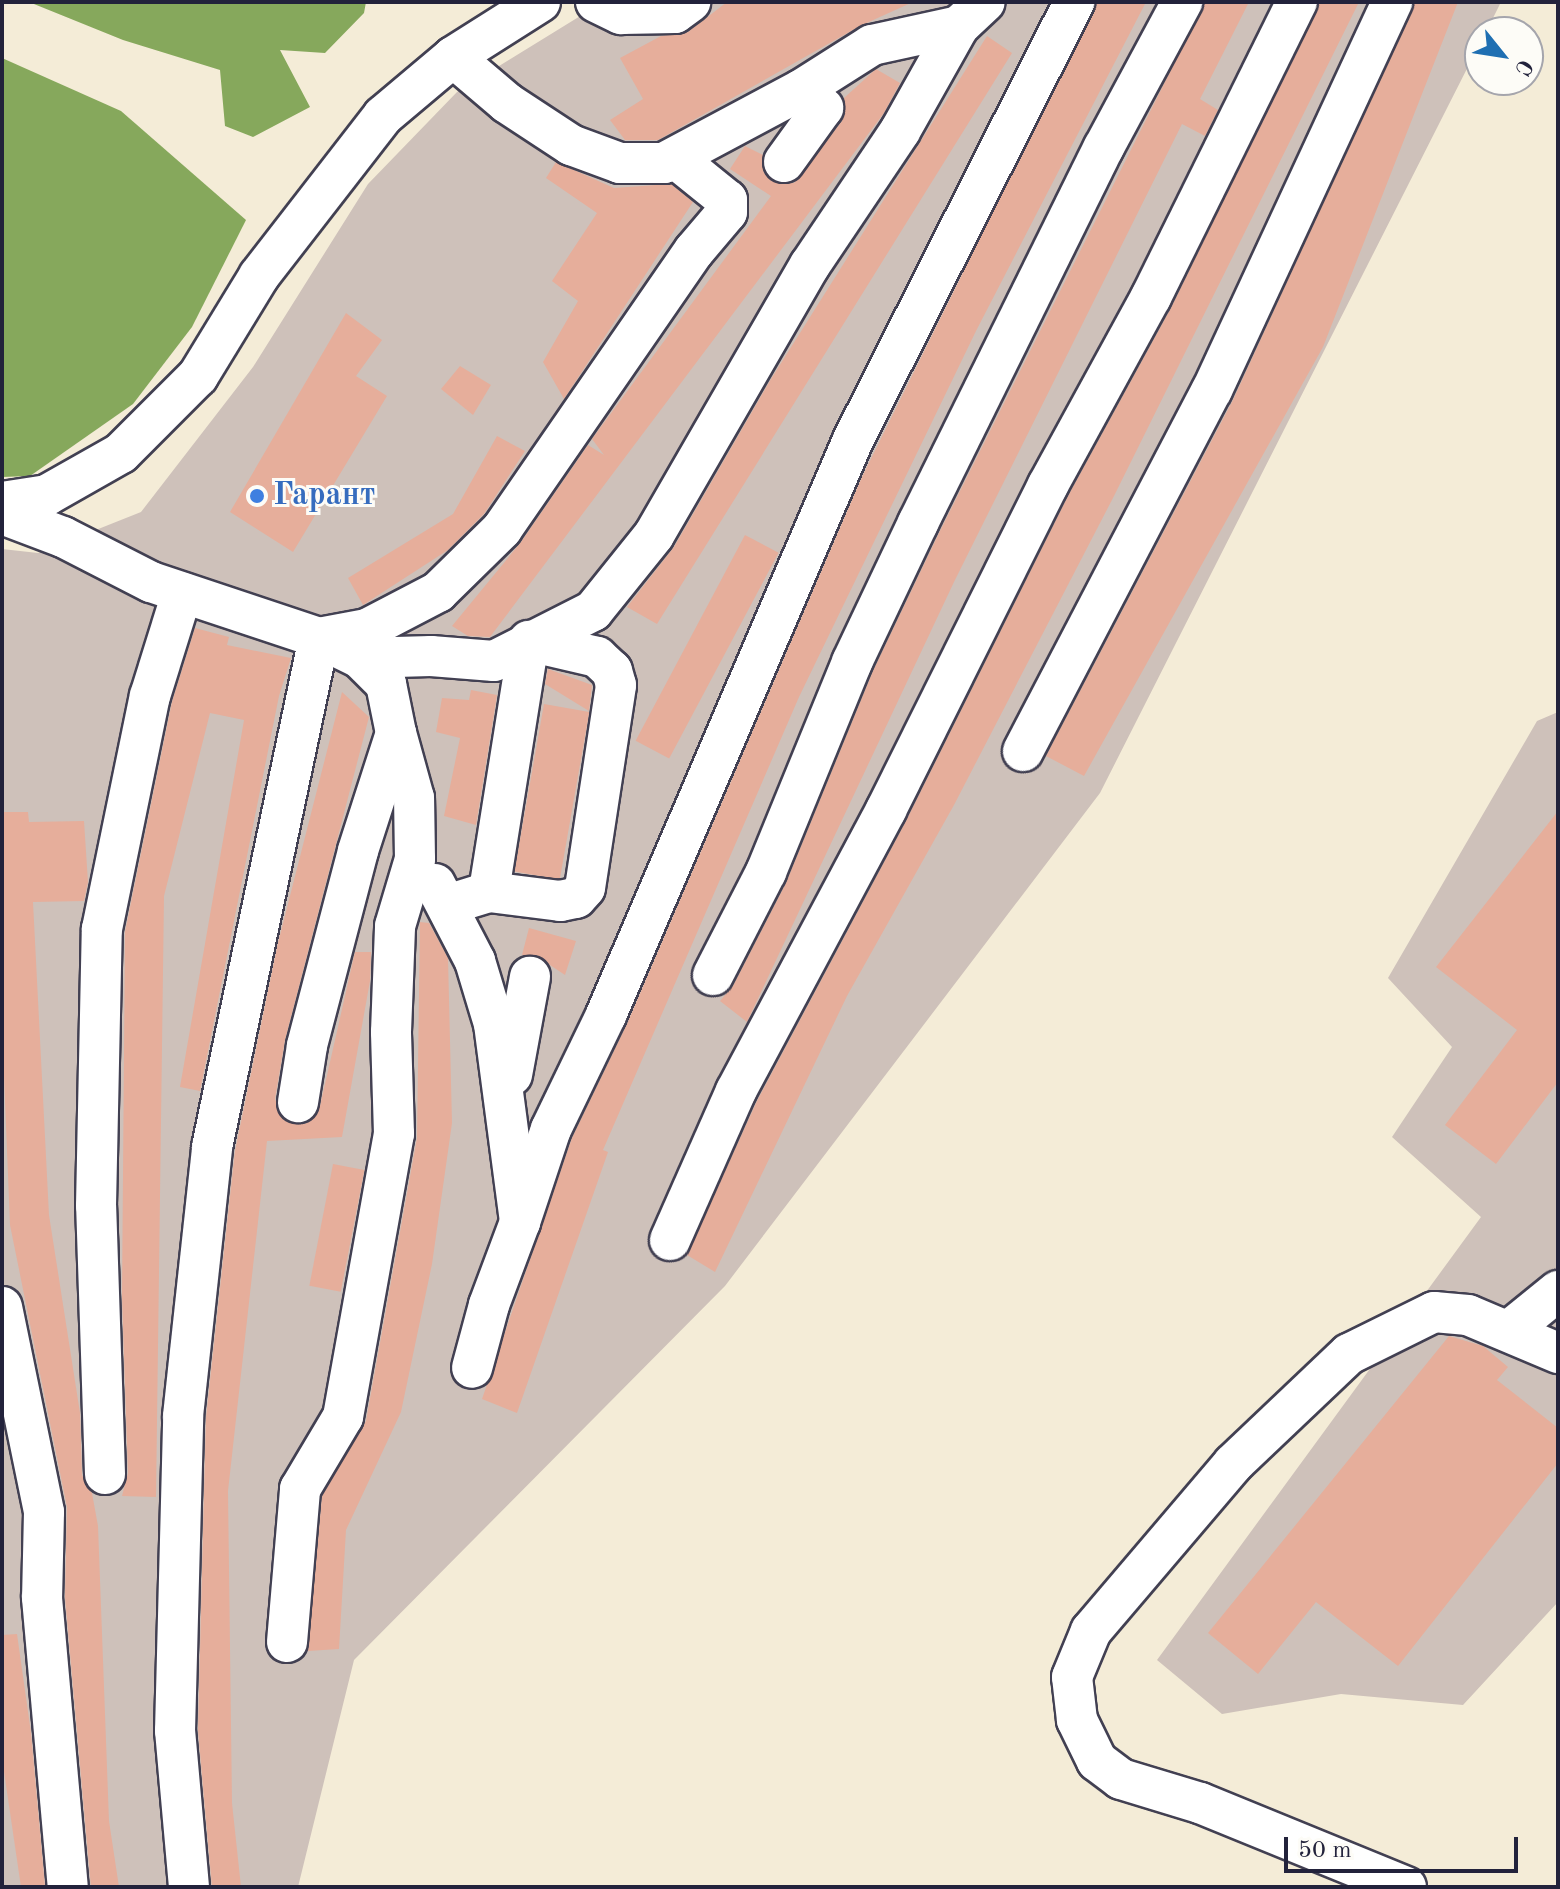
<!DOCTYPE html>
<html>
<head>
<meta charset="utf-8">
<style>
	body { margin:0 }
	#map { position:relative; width:1560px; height:1889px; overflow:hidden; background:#f4ecd7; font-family:"Old Standard TT",serif }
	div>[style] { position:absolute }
	.industrial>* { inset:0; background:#cec1ba }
	.forest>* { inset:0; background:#86a85c }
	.building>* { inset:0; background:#e6ae9b; transform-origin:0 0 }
	.roads { filter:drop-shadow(2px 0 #424052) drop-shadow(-2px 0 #424052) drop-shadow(0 2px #424052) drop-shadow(0 -2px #424052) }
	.minor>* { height:40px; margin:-20px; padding:0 20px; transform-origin:20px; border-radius:20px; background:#fff }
	.dots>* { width:22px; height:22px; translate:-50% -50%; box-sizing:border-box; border:4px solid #fdfcf7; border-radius:50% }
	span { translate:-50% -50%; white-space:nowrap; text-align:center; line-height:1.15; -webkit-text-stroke:6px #fdfcf7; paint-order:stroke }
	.shop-label { font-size:32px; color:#366cbe; font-weight:700 }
	.left { translate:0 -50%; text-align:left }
	.frame { position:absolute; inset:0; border:4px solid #22223b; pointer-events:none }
	.north { position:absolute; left:1464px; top:16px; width:80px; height:80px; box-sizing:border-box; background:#fdfcf7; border:2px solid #a5a5ac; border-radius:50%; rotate:120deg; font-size:22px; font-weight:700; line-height:32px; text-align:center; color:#22223b }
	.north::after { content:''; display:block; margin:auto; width:28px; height:36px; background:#1f6fb2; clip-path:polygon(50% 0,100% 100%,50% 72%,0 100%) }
	.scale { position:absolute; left:1284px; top:1837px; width:234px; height:36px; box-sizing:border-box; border:4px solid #22223b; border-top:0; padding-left:10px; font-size:24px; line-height:28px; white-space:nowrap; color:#22223b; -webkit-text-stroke:6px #fdfcf7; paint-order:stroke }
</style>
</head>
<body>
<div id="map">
	<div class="industrial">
		<i style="clip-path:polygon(603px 2px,1501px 2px,1486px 32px,1480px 32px,1480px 43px,1100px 793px,725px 1286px,354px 1660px,298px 1887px,2px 1887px,2px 549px,38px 553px,141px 512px,253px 367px,368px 184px,457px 92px)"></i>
		<i style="clip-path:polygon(1558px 712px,1558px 1602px,1463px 1705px,1341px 1694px,1222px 1714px,1157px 1660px,1481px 1217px,1392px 1137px,1452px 1047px,1388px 978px,1537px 721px)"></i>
	</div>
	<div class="forest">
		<i style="clip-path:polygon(29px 2px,366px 2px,364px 13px,325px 53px,280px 50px,310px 107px,253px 137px,225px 126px,220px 70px,123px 40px)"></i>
		<i style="clip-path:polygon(2px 58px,121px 111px,246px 220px,192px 327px,133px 404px,30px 476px,2px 477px)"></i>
	</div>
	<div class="building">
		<i style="clip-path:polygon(727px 2px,913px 2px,860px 26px,658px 140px,625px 140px,610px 120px,643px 99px,620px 58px,661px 36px,688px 32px)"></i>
		<i style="clip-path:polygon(1097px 2px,1146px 2px,976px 331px,799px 697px,603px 1150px,608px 1152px,517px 1413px,482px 1399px,572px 1138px,627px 1024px,862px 477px)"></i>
		<i style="clip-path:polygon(1205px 2px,1249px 2px,1200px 99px,1218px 110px,1205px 136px,1182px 124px,954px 582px,747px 1022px,720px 1001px,733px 986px,786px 883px,873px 671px,939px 533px)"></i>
		<i style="clip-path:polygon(1320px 2px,1359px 2px,1114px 496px,954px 805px,847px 996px,715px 1272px,687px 1255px,757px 1101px,906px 821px,1068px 496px,1171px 308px)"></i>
		<i style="clip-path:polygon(1415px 2px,1458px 2px,1323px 347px,1084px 776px,1046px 756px,1233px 400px)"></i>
		<i style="clip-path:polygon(987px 36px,1012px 53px,657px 624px,627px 607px,674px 547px,771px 379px)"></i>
		<i style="clip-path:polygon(876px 69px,900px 83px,884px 113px,490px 637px,468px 636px,452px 626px,521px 542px,588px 445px,604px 455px,592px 439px,771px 196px,730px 169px,745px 146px,763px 155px,763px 171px,770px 180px,794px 183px,842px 121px,844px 98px)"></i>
		<i style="clip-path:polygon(556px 162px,614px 188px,671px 184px,693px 202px,564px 399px,543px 362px,578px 301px,552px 281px,597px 213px,546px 178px)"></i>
		<i style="clip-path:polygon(346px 313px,382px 340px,356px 376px,387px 396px,293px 552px,230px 512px)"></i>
		<i style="clip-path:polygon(460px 366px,491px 385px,473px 415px,441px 389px)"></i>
		<i style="clip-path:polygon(497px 436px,525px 451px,484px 514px,448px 550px,363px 605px,348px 578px,453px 514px)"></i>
		<i style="left:745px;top:535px;width:38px;height:233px;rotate:28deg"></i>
		<i style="clip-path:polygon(195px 628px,229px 637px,227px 645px,291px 658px,279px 696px,200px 1091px,180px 1087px,244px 720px,210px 713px,164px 896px,156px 1497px,122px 1496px,128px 1473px,122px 1296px,125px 932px,172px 702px)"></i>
		<i style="clip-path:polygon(548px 669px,592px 685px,589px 711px,545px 684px)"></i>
		<i style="clip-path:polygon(471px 690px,497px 695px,476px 825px,444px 816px,460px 738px,436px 732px,442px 698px,469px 700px)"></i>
		<i style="clip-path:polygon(342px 692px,369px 717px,285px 1040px,275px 1099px,284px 1120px,305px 1124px,320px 1106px,355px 952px,371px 952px,370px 981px,342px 1137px,267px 1141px,228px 1491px,232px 1803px,241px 1887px,212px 1887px,198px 1730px,206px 1418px,235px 1151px,278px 943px)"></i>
		<i style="left:544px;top:704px;width:46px;height:170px;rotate:10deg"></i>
		<i style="clip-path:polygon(1558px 811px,1558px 1082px,1496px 1164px,1445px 1125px,1517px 1030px,1436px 967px)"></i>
		<i style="clip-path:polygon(2px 812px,28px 812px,29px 822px,84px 821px,88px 882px,84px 901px,33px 902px,49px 1215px,80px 1413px,82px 1475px,92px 1493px,98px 1526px,109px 1821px,119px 1887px,91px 1887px,65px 1597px,67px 1507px,10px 1225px,2px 1026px)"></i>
		<i style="clip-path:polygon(420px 922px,429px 923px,448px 958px,452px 1123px,432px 1264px,401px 1412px,346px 1530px,339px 1649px,308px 1651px,322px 1496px,366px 1421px,417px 1138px)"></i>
		<i style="clip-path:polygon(529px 928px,576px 941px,565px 975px,535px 955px,522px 955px)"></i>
		<i style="left:333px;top:1164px;width:32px;height:124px;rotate:11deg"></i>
		<i style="clip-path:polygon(1449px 1336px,1483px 1346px,1508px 1367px,1497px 1380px,1558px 1428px,1558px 1463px,1398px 1666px,1316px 1602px,1258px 1674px,1208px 1633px)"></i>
		<i style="clip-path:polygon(17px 1634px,31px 1733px,45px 1887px,21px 1887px,2px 1758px,2px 1635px)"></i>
	</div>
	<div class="roads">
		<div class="minor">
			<i style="left:596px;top:2px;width:28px;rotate:26deg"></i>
			<i style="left:621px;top:14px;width:54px;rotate:-1.1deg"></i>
			<i style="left:675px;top:13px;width:19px;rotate:-36deg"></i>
			<i style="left:453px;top:57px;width:71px;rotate:40.4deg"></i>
			<i style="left:507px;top:103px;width:77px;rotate:33.3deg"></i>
			<i style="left:571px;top:145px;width:52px;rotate:20.2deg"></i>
			<i style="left:620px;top:163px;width:44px"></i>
			<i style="left:664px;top:163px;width:155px;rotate:-28.1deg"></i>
			<i style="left:801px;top:90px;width:84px;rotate:-32.4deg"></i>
			<i style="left:872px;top:45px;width:89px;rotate:-12.3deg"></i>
			<i style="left:784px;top:162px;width:67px;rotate:-54.2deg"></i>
			<i style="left:823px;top:108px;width:28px;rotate:-141deg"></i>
			<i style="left:2px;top:502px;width:46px;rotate:-8.8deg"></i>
			<i style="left:47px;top:495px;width:85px;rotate:-29.6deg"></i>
			<i style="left:121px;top:453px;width:109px;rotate:-45deg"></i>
			<i style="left:198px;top:376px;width:117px;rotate:-58.6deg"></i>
			<i style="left:259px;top:276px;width:202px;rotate:-52.2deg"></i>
			<i style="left:383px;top:116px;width:92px;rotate:-40.1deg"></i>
			<i style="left:453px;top:57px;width:103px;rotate:-32.3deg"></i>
			<i style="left:2px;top:514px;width:65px;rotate:20.7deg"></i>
			<i style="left:63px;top:537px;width:99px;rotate:27.1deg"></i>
			<i style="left:151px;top:582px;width:177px;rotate:18.4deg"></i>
			<i style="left:319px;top:638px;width:46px;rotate:26deg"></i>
			<i style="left:360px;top:658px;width:37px;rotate:45deg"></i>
			<i style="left:386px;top:684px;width:50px;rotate:78.5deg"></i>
			<i style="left:396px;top:733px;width:124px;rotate:107.9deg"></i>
			<i style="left:358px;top:851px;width:202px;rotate:104.7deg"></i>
			<i style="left:307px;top:1046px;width:57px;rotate:99.1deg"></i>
			<i style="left:319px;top:638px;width:49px;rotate:-10.6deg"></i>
			<i style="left:367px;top:629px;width:80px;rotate:-27.5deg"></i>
			<i style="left:438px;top:592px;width:90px;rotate:-44.5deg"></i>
			<i style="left:502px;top:529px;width:338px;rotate:-55.4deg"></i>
			<i style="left:694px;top:251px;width:51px;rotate:-49.8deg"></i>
			<i style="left:727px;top:212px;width:12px;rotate:-90deg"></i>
			<i style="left:727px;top:200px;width:67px;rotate:-141.1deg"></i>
			<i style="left:360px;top:658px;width:71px;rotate:-1.6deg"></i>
			<i style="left:431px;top:656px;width:63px;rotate:4.5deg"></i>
			<i style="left:494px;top:661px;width:111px;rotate:-26.8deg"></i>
			<i style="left:593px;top:611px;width:97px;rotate:-51.2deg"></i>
			<i style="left:654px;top:535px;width:312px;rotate:-60deg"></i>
			<i style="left:810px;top:265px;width:161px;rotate:-56.1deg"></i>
			<i style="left:900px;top:131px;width:120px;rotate:-60.7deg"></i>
			<i style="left:959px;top:26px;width:35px;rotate:-43deg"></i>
			<i style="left:1023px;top:751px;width:407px;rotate:-62.4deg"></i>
			<i style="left:1212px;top:390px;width:428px;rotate:-65.1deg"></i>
			<i style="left:435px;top:884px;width:87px;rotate:62.5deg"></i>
			<i style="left:475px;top:961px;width:66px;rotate:73.2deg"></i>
			<i style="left:494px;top:1024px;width:200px;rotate:82.5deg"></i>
			<i style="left:520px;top:1222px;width:89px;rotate:110.5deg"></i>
			<i style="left:489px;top:1305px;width:65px;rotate:105.1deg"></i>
			<i style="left:450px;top:904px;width:41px;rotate:-17.1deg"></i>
			<i style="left:489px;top:892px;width:72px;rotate:7.2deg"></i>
			<i style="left:560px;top:901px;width:16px;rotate:-11deg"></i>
			<i style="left:576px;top:898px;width:13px;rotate:-48deg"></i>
			<i style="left:585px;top:888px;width:205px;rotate:-81.3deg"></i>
			<i style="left:616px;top:685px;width:15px;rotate:-106deg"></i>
			<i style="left:612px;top:671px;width:21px;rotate:-137deg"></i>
			<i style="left:597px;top:657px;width:70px;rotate:-166.8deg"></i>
			<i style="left:529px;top:641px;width:254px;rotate:99.1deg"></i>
			<i style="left:713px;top:975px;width:116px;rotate:-62.8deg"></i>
			<i style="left:766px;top:872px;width:227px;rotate:-67.7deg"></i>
			<i style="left:852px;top:662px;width:154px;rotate:-64.6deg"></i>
			<i style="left:918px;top:523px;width:419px;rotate:-63.7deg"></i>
			<i style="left:1104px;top:147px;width:165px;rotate:-61.7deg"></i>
			<i style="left:512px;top:1075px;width:100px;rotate:-79.6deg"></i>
			<i style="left:520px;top:1222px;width:98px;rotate:-71.6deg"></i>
			<i style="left:551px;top:1129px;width:127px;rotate:-64.2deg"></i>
			<i style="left:606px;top:1015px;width:626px;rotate:-66.75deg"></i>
			<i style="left:853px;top:440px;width:491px;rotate:-63.2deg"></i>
			<i style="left:670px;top:1240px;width:163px;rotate:-66.1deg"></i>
			<i style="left:736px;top:1091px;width:319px;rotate:-61.9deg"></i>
			<i style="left:886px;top:810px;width:363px;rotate:-63.5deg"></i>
			<i style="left:1048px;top:485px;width:214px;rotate:-61.3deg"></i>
			<i style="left:1151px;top:297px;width:329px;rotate:-63.7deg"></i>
			<i style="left:2px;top:1307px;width:209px;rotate:78.4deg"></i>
			<i style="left:44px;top:1512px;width:86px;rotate:91.3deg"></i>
			<i style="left:42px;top:1598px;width:290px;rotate:84.9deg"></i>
			<i style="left:1510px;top:1330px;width:62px;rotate:-39.1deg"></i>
			<i style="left:105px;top:1474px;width:268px;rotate:-91.9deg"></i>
			<i style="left:96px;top:1206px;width:277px;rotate:-88.8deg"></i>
			<i style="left:102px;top:929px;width:238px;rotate:-78.4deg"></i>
			<i style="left:150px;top:696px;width:108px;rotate:-72.7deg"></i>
			<i style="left:287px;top:1642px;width:154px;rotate:-85.1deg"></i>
			<i style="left:300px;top:1489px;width:84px;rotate:-59.2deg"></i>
			<i style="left:343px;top:1417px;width:288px;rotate:-79.8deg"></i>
			<i style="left:394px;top:1134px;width:102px;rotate:-91.7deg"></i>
			<i style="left:391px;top:1032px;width:106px;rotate:-87.8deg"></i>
			<i style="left:395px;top:926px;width:70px;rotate:-73.4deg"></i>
			<i style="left:415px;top:859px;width:61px;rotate:-90.9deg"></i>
			<i style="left:414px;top:798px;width:67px;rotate:-105.5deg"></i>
			<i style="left:189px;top:1887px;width:157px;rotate:-95.1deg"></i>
			<i style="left:175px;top:1731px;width:315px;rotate:-88.5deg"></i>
			<i style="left:183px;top:1416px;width:271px;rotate:-83.8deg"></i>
			<i style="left:212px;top:1147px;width:520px;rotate:-78.13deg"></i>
			<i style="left:1406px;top:1887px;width:222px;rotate:-157.8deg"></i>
			<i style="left:1200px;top:1803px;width:83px;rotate:-163.1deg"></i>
			<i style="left:1121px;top:1779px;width:30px;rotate:-143deg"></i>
			<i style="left:1097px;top:1761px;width:46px;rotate:-116deg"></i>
			<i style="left:1077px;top:1720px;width:43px;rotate:-96.6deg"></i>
			<i style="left:1072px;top:1677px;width:50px;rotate:-67.6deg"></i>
			<i style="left:1091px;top:1631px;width:219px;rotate:-49.6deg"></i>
			<i style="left:1233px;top:1464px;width:160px;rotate:-43.5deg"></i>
			<i style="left:1349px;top:1354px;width:95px;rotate:-26.3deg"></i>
			<i style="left:1434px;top:1312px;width:34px;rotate:5deg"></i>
			<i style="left:1468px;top:1315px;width:98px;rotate:22.9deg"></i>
		</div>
	</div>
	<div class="dots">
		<i style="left:257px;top:496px;background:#3f7fe0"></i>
	</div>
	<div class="shop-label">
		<span class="left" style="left:273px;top:496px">Гарант</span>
	</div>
	<div class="frame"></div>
	<div class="north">С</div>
	<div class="scale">50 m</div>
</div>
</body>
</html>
